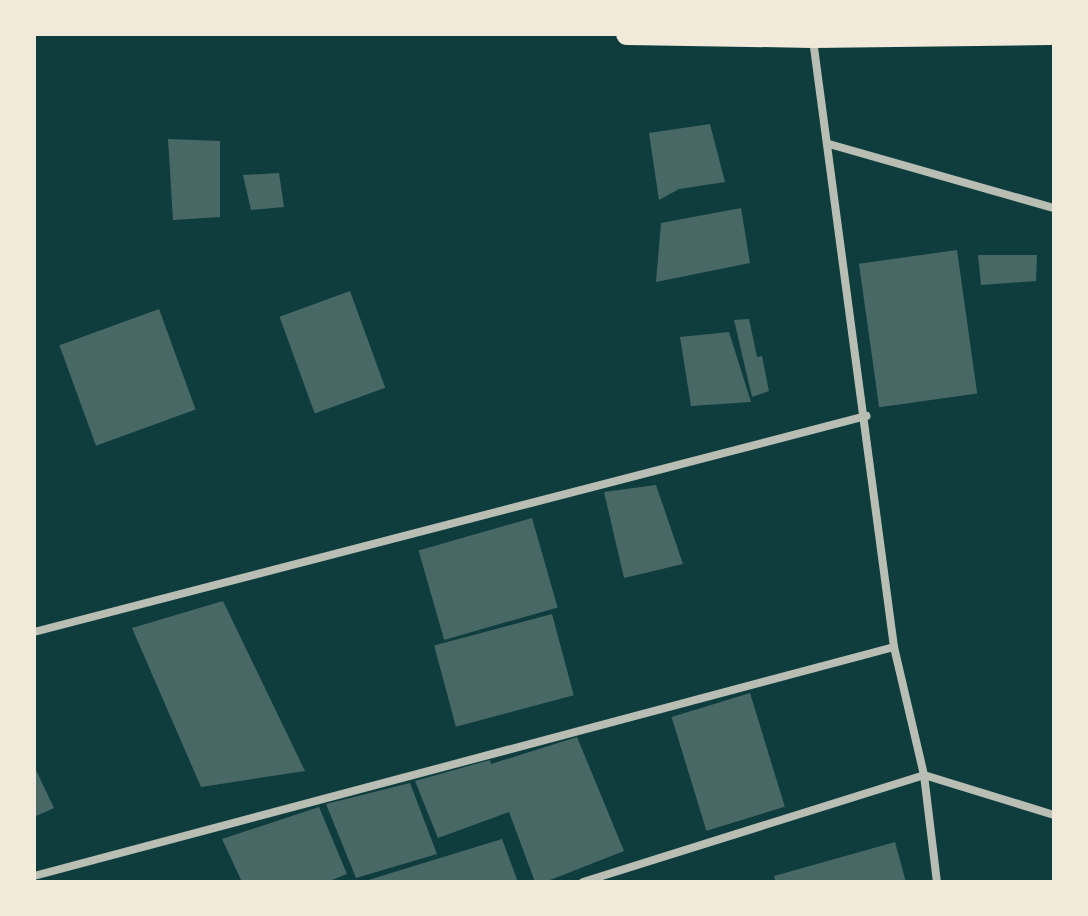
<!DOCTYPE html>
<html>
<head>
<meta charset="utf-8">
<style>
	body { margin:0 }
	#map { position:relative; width:1088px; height:916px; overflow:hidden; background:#0f3d3e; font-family:"DM Sans",sans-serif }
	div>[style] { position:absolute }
	.building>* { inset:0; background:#486865; transform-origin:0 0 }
	.minor>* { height:8px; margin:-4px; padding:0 4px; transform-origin:4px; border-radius:4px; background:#b8beb3 }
	.trunk>* { height:22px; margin:-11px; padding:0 11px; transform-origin:11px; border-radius:11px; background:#f1e9da }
	span { translate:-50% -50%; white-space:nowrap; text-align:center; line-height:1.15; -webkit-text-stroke:8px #f1e9da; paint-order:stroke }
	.frame { position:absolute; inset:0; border:36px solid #f1e9da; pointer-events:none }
</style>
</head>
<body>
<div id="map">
	<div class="building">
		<i style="clip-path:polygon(710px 124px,725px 182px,679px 189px,659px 200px,649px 133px)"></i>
		<i style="clip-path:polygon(168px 139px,220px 141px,220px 217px,173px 220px)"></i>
		<i style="clip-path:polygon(279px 173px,284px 207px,251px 210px,243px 175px)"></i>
		<i style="clip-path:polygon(741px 208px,750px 263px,656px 282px,661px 223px)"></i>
		<i style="left:957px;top:250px;width:145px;height:99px;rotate:82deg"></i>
		<i style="clip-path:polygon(978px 255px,1037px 255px,1036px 281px,981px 285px)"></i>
		<i style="left:350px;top:291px;width:103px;height:75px;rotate:70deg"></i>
		<i style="left:159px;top:309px;width:107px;height:106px;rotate:70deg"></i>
		<i style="clip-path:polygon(749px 319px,757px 357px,762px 356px,769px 391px,752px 397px,734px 320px)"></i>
		<i style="clip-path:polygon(729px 332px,751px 402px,691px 406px,680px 337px)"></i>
		<i style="clip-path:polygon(656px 485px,683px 564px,624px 578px,604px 492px)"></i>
		<i style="left:532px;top:518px;width:93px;height:118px;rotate:74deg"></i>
		<i style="clip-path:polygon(223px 601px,305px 771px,201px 787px,132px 628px)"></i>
		<i style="left:552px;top:614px;width:84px;height:122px;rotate:75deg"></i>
		<i style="left:750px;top:693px;width:119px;height:82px;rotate:73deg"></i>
		<i style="clip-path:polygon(577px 737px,624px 851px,545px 882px,535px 882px,509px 812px,438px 838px,415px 781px,490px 760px,491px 764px)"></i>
		<i style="clip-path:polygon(34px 766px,54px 808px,34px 817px)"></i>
		<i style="clip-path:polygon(410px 783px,437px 854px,356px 878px,326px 804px)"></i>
		<i style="clip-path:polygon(319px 807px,347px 874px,327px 882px,242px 882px,222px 839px)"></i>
		<i style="clip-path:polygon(502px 839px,518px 882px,365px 882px,365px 881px)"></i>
		<i style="clip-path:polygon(895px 842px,906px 882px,776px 882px,774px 876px)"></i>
	</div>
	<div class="minor">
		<i style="left:813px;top:40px;width:612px;rotate:82.4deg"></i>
		<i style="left:894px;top:647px;width:131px;rotate:76.8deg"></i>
		<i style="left:924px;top:775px;width:108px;rotate:83.1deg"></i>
		<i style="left:829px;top:144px;width:234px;rotate:15.9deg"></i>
		<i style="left:34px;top:632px;width:860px;rotate:-14.55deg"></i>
		<i style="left:34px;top:876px;width:890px;rotate:-14.91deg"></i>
		<i style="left:583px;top:882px;width:357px;rotate:-17.4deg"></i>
		<i style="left:924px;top:775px;width:136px;rotate:17.1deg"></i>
	</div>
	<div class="trunk">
		<i style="left:627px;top:34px;width:186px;rotate:0.9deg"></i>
		<i style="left:813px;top:37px;width:237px;rotate:-0.7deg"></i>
	</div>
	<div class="frame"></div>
</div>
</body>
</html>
